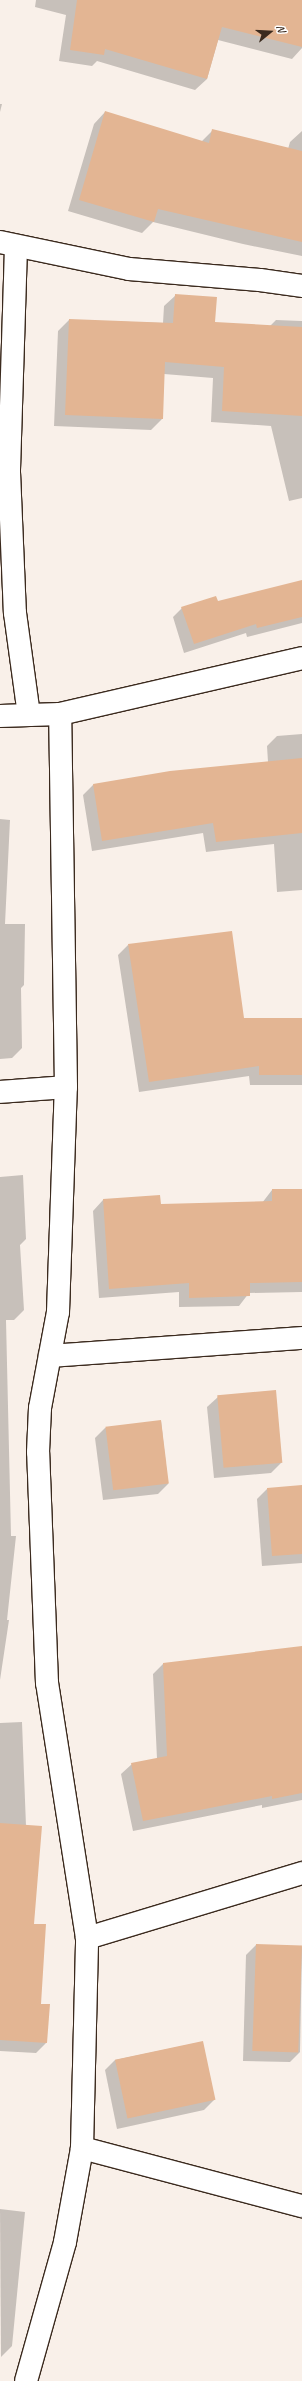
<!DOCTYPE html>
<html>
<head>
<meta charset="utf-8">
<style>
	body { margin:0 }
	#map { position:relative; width:302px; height:2381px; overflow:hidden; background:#f9f0e9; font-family:Caveat,sans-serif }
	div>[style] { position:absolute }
	.shadow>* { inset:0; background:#0003 }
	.building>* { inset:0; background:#e3b593; transform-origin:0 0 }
	.roads { filter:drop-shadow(1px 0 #3b2a1e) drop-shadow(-1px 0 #3b2a1e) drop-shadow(0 1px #3b2a1e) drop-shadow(0 -1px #3b2a1e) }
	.minor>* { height:22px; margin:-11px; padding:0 11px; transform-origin:11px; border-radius:11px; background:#fff }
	span { translate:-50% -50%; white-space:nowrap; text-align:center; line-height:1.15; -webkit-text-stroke:3.5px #fff; paint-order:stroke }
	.north { position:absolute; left:250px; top:12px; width:40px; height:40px; -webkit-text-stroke:3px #fff; paint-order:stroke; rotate:72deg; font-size:11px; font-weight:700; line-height:16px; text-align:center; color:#3b2a1e }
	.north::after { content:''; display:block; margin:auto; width:14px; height:18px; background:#3b2a1e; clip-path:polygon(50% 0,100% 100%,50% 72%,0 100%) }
</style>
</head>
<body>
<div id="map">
	<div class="shadow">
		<i style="clip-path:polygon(36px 0,302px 0,302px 48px,292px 59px,218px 40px,207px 79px,195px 90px,97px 61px,92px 66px,59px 61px,66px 15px,35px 7px)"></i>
		<i style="clip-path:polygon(0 104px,2px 104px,0 112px)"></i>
		<i style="clip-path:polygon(105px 112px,201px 142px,213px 130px,288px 149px,290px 142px,302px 131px,302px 256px,243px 244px,153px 222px,142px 233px,68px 211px,94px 124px)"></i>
		<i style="clip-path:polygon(176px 295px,214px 323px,270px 326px,276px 320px,302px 321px,302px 498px,289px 501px,271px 426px,211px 422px,213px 378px,164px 374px,162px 419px,151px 430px,54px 426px,58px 331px,69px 320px,163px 323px,164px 306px)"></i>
		<i style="clip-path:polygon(302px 581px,302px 623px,247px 637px,246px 633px,184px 653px,173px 617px,182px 608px,217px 602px)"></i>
		<i style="clip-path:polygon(302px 734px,302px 890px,277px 892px,274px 844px,206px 852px,203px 833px,92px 851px,83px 795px,93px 785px,170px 772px,268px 762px,267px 746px,277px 736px)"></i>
		<i style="clip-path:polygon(0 819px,10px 820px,5px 924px,25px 924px,24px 985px,21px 988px,22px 1048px,12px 1058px,0 1059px)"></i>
		<i style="clip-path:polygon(128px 945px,243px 1019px,302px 1019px,302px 1085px,250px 1085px,249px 1076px,139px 1092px,118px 955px)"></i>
		<i style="clip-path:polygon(23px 1175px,26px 1239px,20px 1245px,24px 1310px,14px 1320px,6px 1320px,11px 1536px,16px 1536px,7px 1620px,9px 1620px,0 1680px,0 1177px)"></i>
		<i style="clip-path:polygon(272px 1190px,302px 1190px,302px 1292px,249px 1293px,239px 1306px,179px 1307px,179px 1292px,99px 1298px,93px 1211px,103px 1200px,160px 1205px,262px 1203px)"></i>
		<i style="clip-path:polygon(218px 1397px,282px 1462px,271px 1473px,214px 1478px,207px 1407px)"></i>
		<i style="clip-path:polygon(161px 1421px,168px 1484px,158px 1494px,103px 1500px,95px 1438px,105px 1428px)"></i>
		<i style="clip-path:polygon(302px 1486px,302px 1563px,262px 1566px,257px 1499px,267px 1489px)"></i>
		<i style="clip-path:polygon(302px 1647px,302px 1800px,262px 1808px,262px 1805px,133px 1831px,121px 1774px,132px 1764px,157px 1759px,153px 1674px,163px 1664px)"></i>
		<i style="clip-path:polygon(22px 1722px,26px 1826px,40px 2005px,49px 2005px,46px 2043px,36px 2053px,0 2051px,0 1723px)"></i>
		<i style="clip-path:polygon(256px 1945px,302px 1947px,300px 2052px,290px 2062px,243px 2061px,246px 1955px)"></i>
		<i style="clip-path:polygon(202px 2042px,214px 2100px,204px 2110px,117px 2129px,105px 2070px,115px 2060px)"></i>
		<i style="clip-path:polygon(0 2209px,25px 2212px,12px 2346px,1px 2357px)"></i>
	</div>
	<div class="building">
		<i style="clip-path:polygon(77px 0,302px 0,302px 47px,222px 27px,207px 79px,105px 49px,104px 55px,70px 50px)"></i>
		<i style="clip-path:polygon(105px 111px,209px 143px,212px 129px,302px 151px,302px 242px,158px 209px,154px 222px,79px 200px)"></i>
		<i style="clip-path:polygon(175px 294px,217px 297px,215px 322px,302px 327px,302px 416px,222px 411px,224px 367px,165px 362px,163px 419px,65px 415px,69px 319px,173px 323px)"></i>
		<i style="clip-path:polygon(302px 580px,302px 617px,257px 628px,256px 624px,194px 644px,181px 607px,216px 596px,218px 601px)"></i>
		<i style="clip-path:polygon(302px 758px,302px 833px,216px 842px,213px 823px,102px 841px,93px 784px,170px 771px)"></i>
		<i style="clip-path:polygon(232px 931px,244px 1018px,302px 1018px,302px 1075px,259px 1075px,259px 1066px,149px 1082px,128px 944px)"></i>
		<i style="clip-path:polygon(272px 1189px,302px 1189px,302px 1282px,250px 1283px,250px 1296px,189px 1298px,189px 1283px,109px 1289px,103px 1199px,160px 1195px,161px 1204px,272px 1201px)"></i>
		<i style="left:276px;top:1390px;width:73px;height:59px;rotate:85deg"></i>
		<i style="left:161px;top:1420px;width:64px;height:56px;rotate:83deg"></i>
		<i style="clip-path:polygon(302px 1485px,302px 1554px,272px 1556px,267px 1488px)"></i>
		<i style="clip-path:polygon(302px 1646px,302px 1793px,272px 1799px,272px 1796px,143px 1821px,131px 1763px,167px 1756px,163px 1663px)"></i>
		<i style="clip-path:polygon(0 1823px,42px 1826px,34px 1924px,46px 1924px,41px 2004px,50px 2004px,47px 2043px,0 2040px)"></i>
		<i style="left:256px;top:1944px;width:46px;height:107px;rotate:2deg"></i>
		<i style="left:203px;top:2041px;width:60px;height:90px;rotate:78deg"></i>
	</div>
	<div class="roads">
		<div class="minor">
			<i style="left:0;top:242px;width:132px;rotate:11.8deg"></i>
			<i style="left:129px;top:269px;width:131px;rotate:4.8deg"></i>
			<i style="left:260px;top:280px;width:42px;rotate:8.1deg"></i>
			<i style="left:16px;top:247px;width:225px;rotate:91.8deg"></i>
			<i style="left:9px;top:472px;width:141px;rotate:87.6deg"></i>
			<i style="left:15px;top:613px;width:103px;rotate:82.2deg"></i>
			<i style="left:0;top:716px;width:60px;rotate:-1.9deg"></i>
			<i style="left:60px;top:714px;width:248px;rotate:-13deg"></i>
			<i style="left:0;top:1092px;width:66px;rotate:-4.3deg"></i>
			<i style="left:50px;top:1356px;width:253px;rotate:-4.1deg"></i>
			<i style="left:87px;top:1938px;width:225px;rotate:-16.8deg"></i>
			<i style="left:82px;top:2148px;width:228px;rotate:14.8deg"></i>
			<i style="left:26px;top:2381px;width:144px;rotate:-74.3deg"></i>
			<i style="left:65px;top:2242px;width:96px;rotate:-79.7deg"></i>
			<i style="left:82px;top:2148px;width:210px;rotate:-88.6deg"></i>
			<i style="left:87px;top:1938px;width:258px;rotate:-98.9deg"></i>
			<i style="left:47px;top:1683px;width:231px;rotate:-92.2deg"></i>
			<i style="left:38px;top:1452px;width:44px;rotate:-87.4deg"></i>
			<i style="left:40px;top:1408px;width:98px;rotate:-79.4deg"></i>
			<i style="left:58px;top:1312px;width:225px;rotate:-88deg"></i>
			<i style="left:66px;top:1087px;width:373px;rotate:-90.9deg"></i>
		</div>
	</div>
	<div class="north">N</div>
</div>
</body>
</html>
